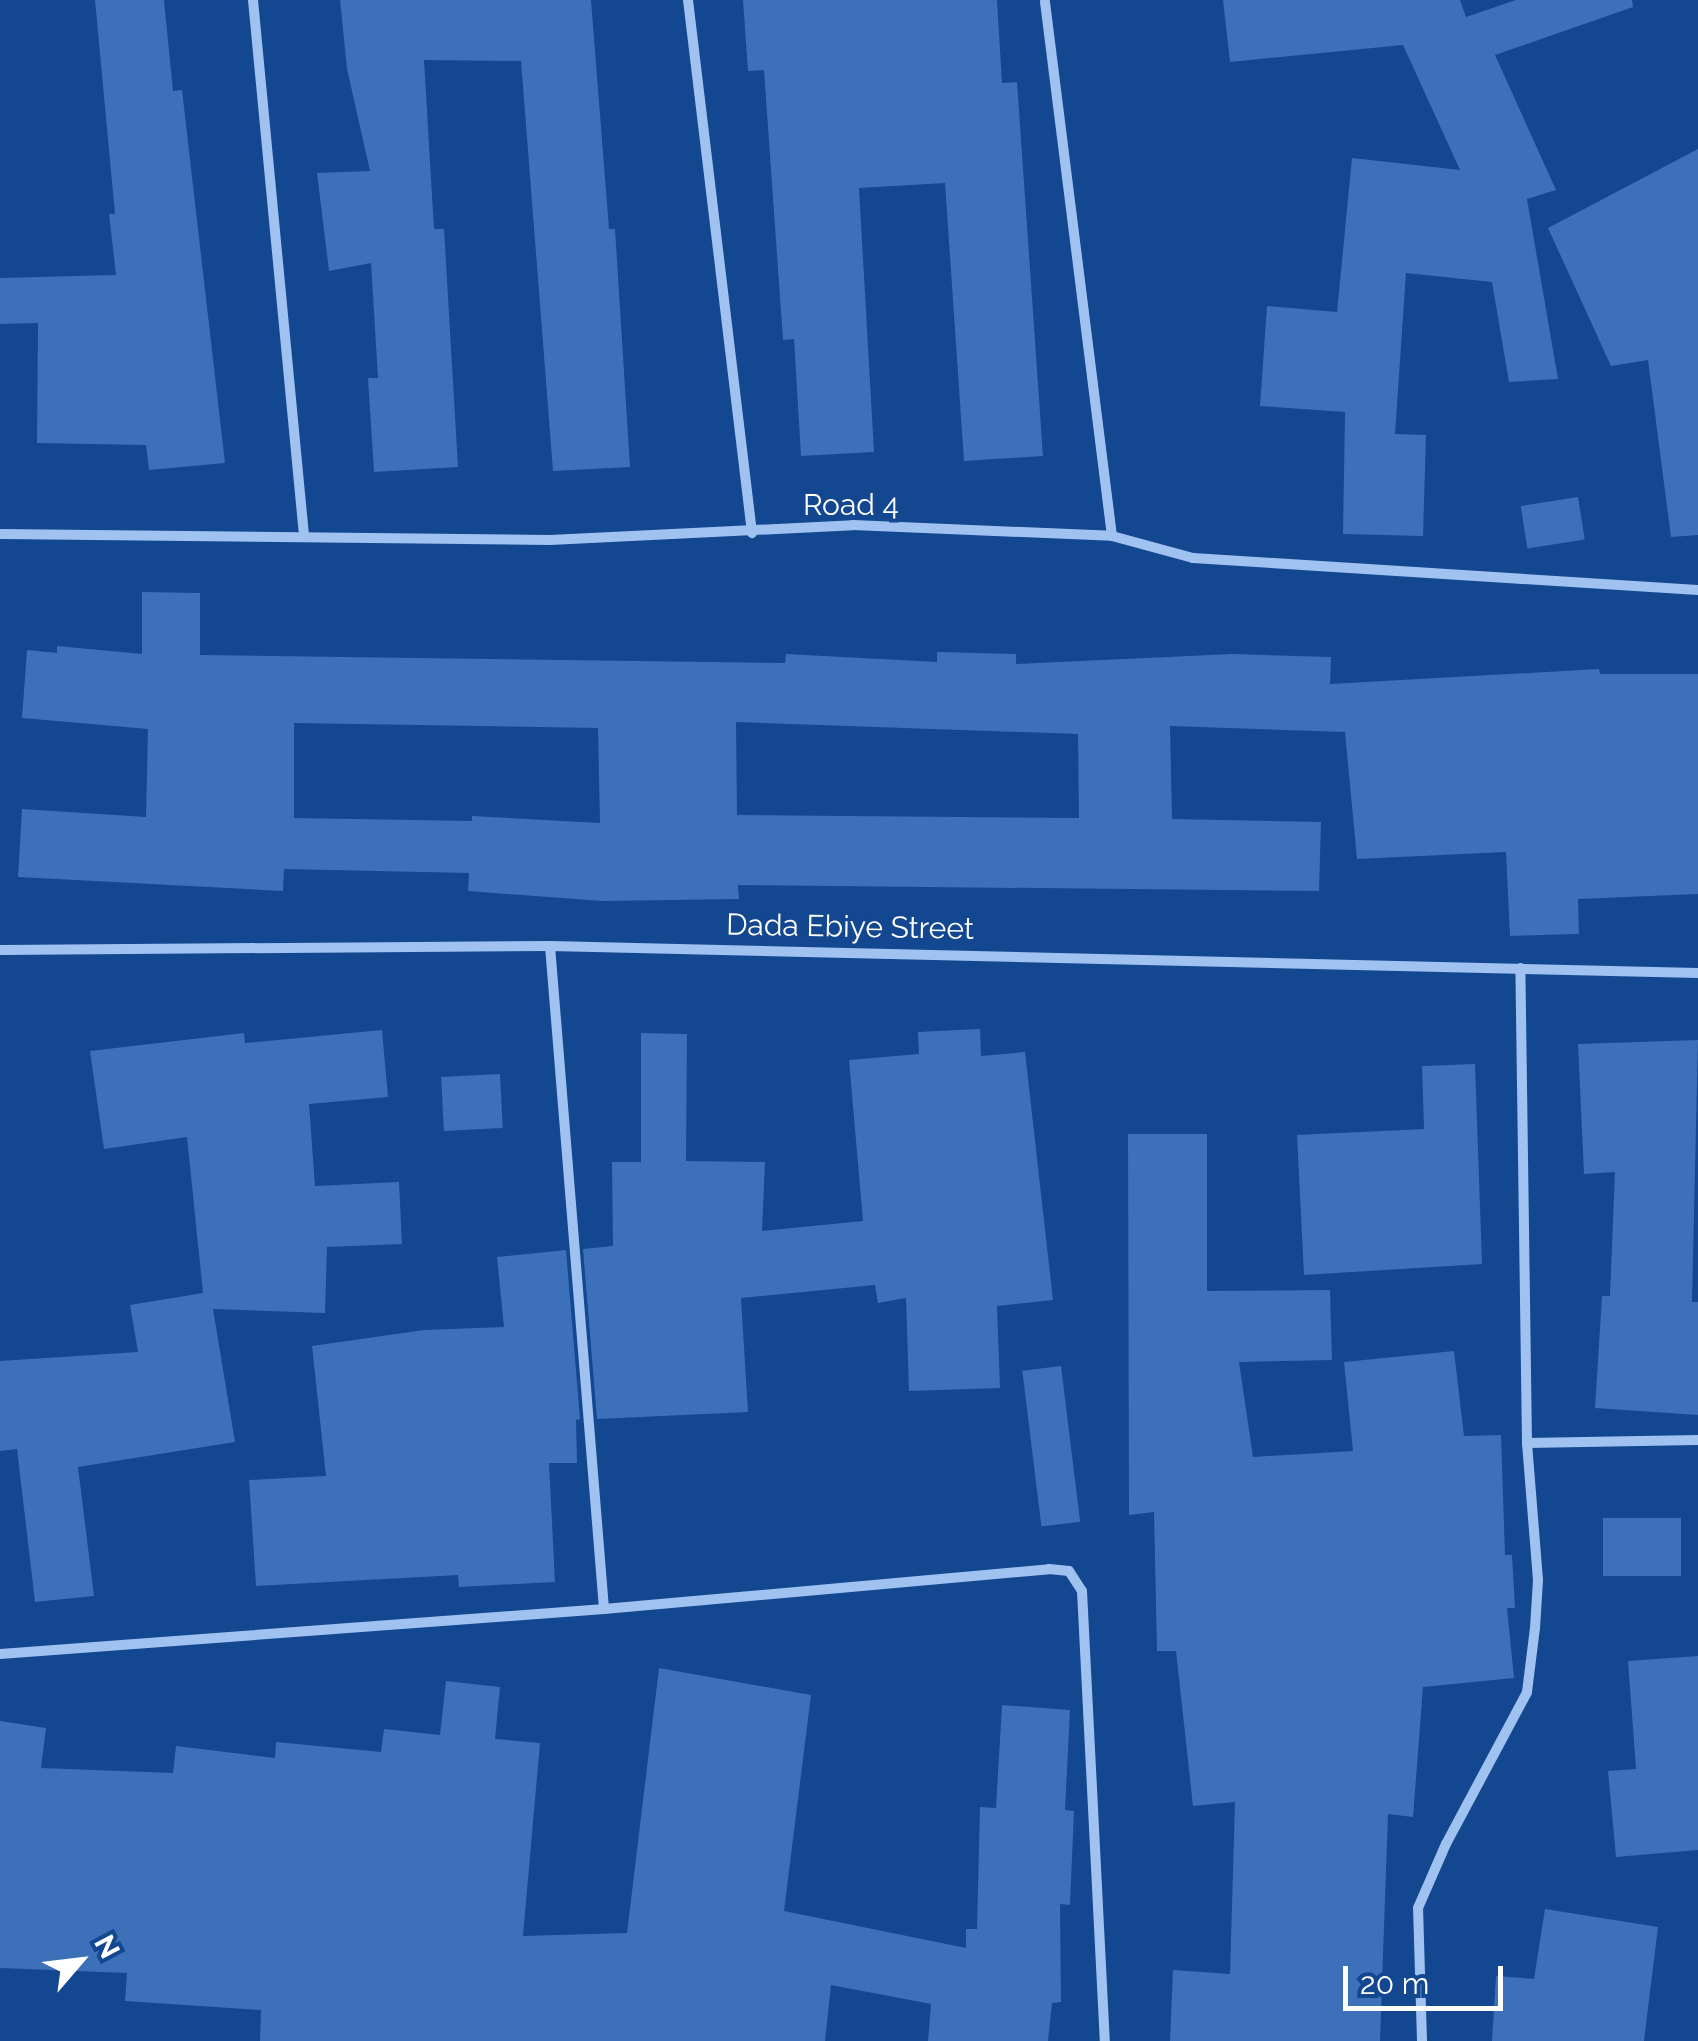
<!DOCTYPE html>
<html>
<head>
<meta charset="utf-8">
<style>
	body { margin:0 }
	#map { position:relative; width:1698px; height:2041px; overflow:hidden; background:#134790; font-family:Raleway,sans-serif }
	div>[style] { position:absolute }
	.building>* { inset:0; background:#3c70b9; transform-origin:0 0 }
	.minor>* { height:10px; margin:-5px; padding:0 5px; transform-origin:5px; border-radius:5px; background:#9fc2f1 }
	span { translate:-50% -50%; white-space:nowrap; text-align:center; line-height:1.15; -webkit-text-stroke:8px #134790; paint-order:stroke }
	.street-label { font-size:30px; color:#fff }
	.north { position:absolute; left:30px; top:1911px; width:100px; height:100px; -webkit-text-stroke:8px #134790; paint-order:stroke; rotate:62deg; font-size:28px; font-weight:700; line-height:40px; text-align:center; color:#fff }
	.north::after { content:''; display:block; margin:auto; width:35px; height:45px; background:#fff; clip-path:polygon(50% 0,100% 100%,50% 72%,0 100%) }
	.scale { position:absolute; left:1343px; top:1966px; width:160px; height:45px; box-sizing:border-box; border:5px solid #fff; border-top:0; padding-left:12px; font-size:30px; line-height:35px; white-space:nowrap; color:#fff; -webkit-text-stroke:8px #134790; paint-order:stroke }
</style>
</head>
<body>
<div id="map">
	<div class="building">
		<i style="clip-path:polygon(95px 0,164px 0,173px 91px,182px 90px,225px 463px,149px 470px,146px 445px,37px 443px,38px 323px,0 324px,0 278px,116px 275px,109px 214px,115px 214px)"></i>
		<i style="clip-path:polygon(340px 0,591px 0,609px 229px,615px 229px,630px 467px,553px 471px,521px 61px,424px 60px,434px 229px,444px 229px,458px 467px,374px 472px,368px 378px,378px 378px,371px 263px,329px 271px,317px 173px,370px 171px,347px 69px)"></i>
		<i style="clip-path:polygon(743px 0,997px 0,1002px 83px,1017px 82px,1043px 456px,964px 461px,945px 183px,859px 188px,874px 452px,801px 456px,794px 339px,783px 340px,764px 70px,748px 71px)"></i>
		<i style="clip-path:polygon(1223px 0,1460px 0,1466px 17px,1516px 0,1632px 0,1633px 7px,1495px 55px,1556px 190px,1527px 199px,1558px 379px,1509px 382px,1492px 282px,1406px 273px,1395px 434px,1426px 435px,1423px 536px,1343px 534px,1345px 412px,1260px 406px,1267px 306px,1337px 312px,1352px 158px,1460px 170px,1403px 45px,1230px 62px)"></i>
		<i style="clip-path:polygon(1698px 149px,1698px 535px,1671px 537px,1648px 360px,1611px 366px,1548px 228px)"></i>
		<i style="left:1578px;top:497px;width:43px;height:58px;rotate:81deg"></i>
		<i style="clip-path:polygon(evenodd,142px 592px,200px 593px,200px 655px,785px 663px,786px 654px,937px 662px,937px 652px,1016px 654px,1016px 664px,1232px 654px,1331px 657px,1330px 684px,1599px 669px,1600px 674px,1698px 674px,1698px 894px,1578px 899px,1579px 934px,1510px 936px,1506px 852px,1357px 859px,1345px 732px,1170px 726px,1172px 819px,1321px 822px,1319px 891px,738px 885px,739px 899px,602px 901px,468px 891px,469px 873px,284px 869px,283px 891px,18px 877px,22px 809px,146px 817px,148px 729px,22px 718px,27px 650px,57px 653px,57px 646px,142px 654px,142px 592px,736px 722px,1078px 734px,1079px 818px,737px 815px,736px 722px,142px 592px,294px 723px,598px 728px,600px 823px,472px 816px,472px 821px,294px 818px,294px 723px)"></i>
		<i style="clip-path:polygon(980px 1029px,981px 1056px,1025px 1052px,1053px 1300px,997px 1306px,1000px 1388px,909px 1391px,906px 1298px,878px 1303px,875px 1285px,741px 1298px,748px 1412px,597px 1419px,583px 1249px,613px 1246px,612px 1162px,641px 1162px,641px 1033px,687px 1034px,686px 1161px,765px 1162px,762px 1231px,863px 1221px,849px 1060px,919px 1054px,918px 1032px)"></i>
		<i style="clip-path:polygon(382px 1030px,388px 1097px,309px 1104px,315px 1186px,399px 1182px,402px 1244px,327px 1247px,325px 1313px,213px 1309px,235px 1442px,78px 1467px,94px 1596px,35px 1602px,17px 1449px,0 1451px,0 1361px,138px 1352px,130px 1305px,203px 1293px,187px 1137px,104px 1149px,90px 1051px,244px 1033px,245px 1043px)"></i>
		<i style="clip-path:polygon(1698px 1040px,1692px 1302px,1698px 1302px,1698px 1415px,1595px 1408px,1602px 1296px,1610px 1296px,1615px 1172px,1584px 1174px,1578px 1044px)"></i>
		<i style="clip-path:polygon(1475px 1064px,1482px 1264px,1304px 1275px,1297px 1135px,1424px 1129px,1422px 1066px)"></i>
		<i style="left:500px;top:1074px;width:54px;height:59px;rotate:87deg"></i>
		<i style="clip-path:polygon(1128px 1134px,1207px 1134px,1207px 1291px,1330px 1290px,1332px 1360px,1239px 1362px,1253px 1457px,1353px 1451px,1344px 1362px,1454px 1351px,1464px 1436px,1501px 1435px,1505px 1555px,1512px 1555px,1515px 1608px,1507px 1608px,1514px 1678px,1423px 1687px,1413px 1817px,1388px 1814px,1380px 2041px,1170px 2041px,1173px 1970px,1230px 1974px,1235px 1802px,1193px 1806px,1176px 1651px,1157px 1651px,1154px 1512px,1129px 1515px)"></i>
		<i style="clip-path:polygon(566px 1250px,580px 1419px,576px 1420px,577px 1463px,549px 1463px,555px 1582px,459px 1587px,458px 1575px,256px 1586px,249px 1480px,326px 1476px,312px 1346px,424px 1330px,504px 1327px,497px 1257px)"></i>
		<i style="left:1061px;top:1366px;width:157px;height:39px;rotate:83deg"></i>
		<i style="left:1603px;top:1518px;width:78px;height:58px"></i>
		<i style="clip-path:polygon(1698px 1656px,1698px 1850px,1616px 1857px,1608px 1771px,1636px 1769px,1628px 1661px)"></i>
		<i style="clip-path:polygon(659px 1668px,811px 1695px,784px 1911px,966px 1948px,966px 1929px,977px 1929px,980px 1807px,996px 1808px,1002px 1705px,1070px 1710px,1065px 1810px,1074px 1811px,1070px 1905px,1060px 1904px,1061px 2002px,1052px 2003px,1048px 2041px,928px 2041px,931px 2004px,831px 1985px,825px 2041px,260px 2041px,261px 2010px,125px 2001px,127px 1973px,0 1968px,0 1721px,46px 1728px,41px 1768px,173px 1773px,176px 1746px,275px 1758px,276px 1742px,381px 1752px,384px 1729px,440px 1735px,446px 1681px,500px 1687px,495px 1739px,540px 1743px,523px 1936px,627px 1933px)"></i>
		<i style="clip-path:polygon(1545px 1909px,1658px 1927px,1644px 2041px,1492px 2041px,1496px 1976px,1534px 1979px)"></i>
	</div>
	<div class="minor">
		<i style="left:253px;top:0;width:538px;rotate:84.56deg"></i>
		<i style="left:688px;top:0;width:537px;rotate:83.15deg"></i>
		<i style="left:1045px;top:2px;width:538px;rotate:82.85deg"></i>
		<i style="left:0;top:534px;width:550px;rotate:0.63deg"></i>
		<i style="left:550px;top:540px;width:303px;rotate:-2.8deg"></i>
		<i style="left:853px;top:525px;width:259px;rotate:2.4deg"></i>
		<i style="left:1112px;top:536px;width:84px;rotate:15.2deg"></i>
		<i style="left:1193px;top:558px;width:506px;rotate:3.63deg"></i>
		<i style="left:550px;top:946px;width:665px;rotate:85.34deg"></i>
		<i style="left:0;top:950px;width:550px;rotate:-0.42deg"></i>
		<i style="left:550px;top:946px;width:1148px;rotate:1.35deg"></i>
		<i style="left:1527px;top:1443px;width:171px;rotate:-1deg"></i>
		<i style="left:0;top:1654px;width:606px;rotate:-4.26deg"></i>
		<i style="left:604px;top:1609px;width:447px;rotate:-5.1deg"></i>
		<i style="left:1049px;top:1569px;width:20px;rotate:6deg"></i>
		<i style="left:1069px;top:1571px;width:24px;rotate:57deg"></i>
		<i style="left:1082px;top:1591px;width:451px;rotate:87.1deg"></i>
		<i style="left:1422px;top:2041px;width:133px;rotate:-91.7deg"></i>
		<i style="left:1418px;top:1908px;width:70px;rotate:-66.4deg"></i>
		<i style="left:1446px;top:1844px;width:172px;rotate:-61.9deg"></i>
		<i style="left:1527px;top:1692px;width:64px;rotate:-82.9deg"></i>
		<i style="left:1535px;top:1628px;width:48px;rotate:-86.4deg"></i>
		<i style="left:1538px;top:1580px;width:137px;rotate:-94.6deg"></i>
		<i style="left:1527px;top:1443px;width:475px;rotate:-90.8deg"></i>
	</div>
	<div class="street-label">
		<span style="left:851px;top:505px">Road 4</span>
		<span style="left:850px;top:927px;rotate:1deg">Dada Ebiye Street</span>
	</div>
	<div class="north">N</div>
	<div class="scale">20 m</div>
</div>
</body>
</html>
